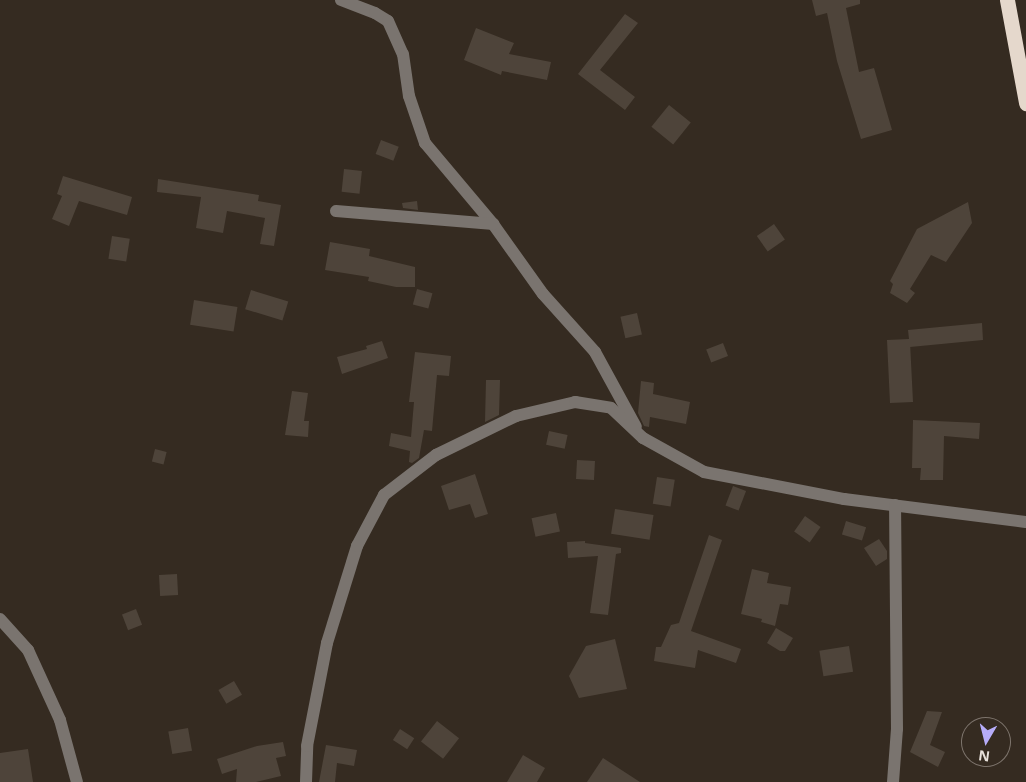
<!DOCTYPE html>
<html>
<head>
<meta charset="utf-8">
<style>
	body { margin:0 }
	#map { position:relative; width:1026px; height:782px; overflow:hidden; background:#352b21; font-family:"Open Sans",sans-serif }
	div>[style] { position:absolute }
	.building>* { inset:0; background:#4e443a; transform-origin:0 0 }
	.minor>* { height:12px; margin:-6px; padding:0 6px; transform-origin:6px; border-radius:6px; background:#7a746f }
	.highway>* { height:15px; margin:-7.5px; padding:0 7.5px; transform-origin:7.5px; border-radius:7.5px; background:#e5d8cc }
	span { translate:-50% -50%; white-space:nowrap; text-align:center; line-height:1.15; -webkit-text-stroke:4.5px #352b21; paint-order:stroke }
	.north { position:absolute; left:961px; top:717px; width:50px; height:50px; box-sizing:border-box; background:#352b21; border:1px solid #7d746c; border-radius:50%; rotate:188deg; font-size:14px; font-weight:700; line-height:20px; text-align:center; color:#e8e2dc }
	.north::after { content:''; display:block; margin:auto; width:18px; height:22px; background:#b6acf8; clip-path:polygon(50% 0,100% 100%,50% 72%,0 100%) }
</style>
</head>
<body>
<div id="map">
	<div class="building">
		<i style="clip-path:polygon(812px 0,860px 0,860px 4px,846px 8px,859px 72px,874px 68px,892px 130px,861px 139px,837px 61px,827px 13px,816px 16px)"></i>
		<i style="clip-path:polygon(625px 14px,638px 23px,600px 70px,635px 97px,625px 110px,578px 74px)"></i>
		<i style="clip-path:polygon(476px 28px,514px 43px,509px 54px,551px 62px,547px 80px,502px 71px,501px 75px,464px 60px)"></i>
		<i style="left:669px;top:105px;width:28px;height:28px;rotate:39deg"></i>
		<i style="left:381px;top:140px;width:19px;height:15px;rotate:21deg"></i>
		<i style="left:344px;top:169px;width:18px;height:23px;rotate:6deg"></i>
		<i style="clip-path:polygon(63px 176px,132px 197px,127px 215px,79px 201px,69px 226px,52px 219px,62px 196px,57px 194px)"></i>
		<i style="clip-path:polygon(158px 179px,259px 195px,258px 201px,281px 205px,274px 246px,260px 244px,265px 218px,227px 211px,223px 233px,196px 228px,201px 197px,157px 192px)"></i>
		<i style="clip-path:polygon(417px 201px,418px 210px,403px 208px,402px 203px)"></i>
		<i style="clip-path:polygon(968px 202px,972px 223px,946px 262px,931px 255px,910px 289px,915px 293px,907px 303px,890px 293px,893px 284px,890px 281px,917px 229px)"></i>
		<i style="left:774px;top:224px;width:19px;height:21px;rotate:55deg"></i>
		<i style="left:112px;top:236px;width:18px;height:23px;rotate:9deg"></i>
		<i style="clip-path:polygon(330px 242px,370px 249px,369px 256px,415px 267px,415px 287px,396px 287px,368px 281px,369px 277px,325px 270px)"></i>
		<i style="left:417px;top:289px;width:16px;height:16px;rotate:15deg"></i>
		<i style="left:251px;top:290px;width:39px;height:20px;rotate:17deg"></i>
		<i style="left:194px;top:300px;width:44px;height:25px;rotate:9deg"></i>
		<i style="left:637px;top:313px;width:22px;height:17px;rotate:77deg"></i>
		<i style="clip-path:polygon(982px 323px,983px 340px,910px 347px,910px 342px,913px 402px,890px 403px,887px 340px,909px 339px,908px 330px)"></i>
		<i style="clip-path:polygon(382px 341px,388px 358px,342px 374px,337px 357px,367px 349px,366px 346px)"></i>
		<i style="left:723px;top:343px;width:14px;height:18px;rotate:69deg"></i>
		<i style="clip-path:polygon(415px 352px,451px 356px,449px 376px,437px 375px,432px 431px,424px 430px,419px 458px,412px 463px,409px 462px,410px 451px,389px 446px,391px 433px,411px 437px,414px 402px,409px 402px)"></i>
		<i style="clip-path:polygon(486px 380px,500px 380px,499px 415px,485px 422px)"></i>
		<i style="clip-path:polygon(641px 381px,654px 383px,653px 394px,690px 402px,686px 424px,650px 417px,649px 427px,644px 426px,638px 413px)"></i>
		<i style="clip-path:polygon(292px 391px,308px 393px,304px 421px,309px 421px,308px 437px,285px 435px)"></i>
		<i style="clip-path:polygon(913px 420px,980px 423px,979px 439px,944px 436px,943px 480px,920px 480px,921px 468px,912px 468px)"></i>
		<i style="left:549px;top:431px;width:19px;height:14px;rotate:12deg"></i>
		<i style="left:155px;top:449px;width:12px;height:13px;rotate:14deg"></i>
		<i style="left:577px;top:460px;width:18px;height:19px;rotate:3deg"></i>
		<i style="clip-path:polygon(475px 474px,488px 514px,475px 518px,470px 504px,449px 510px,441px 486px)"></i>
		<i style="left:657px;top:477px;width:18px;height:27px;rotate:9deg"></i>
		<i style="left:733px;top:486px;width:14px;height:21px;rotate:21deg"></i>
		<i style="left:615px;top:509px;width:39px;height:25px;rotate:9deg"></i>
		<i style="left:556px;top:513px;width:19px;height:25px;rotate:78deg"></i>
		<i style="left:805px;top:516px;width:19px;height:19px;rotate:35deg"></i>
		<i style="left:846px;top:521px;width:21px;height:14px;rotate:17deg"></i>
		<i style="clip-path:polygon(709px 535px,722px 540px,691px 631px,741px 649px,736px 663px,698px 650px,695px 668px,654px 661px,656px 647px,661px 647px,671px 625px,679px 623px)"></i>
		<i style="clip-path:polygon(879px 539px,887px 551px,887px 559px,876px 566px,864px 548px)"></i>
		<i style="clip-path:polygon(585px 541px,585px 543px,621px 548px,621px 553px,616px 554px,608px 615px,590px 613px,598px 556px,568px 558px,567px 542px)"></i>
		<i style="clip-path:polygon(752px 569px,769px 573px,767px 583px,791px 587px,788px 605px,780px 604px,775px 626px,761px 622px,762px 619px,741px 614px)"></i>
		<i style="left:177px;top:574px;width:21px;height:18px;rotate:87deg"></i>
		<i style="left:136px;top:609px;width:17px;height:15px;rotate:69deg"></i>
		<i style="clip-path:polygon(776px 628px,793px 638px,785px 651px,780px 651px,767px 643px)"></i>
		<i style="clip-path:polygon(615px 639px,627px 689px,579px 698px,569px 676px,586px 646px)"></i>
		<i style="left:849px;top:646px;width:26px;height:30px;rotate:81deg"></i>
		<i style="left:234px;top:681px;width:16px;height:18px;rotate:60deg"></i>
		<i style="clip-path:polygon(927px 711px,942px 712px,930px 745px,945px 752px,938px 767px,910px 752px)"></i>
		<i style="left:437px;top:721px;width:28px;height:26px;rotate:38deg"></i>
		<i style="left:188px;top:728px;width:23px;height:20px;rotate:80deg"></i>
		<i style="left:400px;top:729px;width:17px;height:13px;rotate:33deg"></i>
		<i style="clip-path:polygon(283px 742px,286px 756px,276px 758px,281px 776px,256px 782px,236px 782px,237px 769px,222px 774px,217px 759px,257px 746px)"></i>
		<i style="clip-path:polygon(326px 745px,357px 750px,354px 766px,337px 763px,335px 782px,319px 782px)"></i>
		<i style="clip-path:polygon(28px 749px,33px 782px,0 782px,0 753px)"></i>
		<i style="clip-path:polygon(523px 755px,545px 768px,537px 782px,507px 782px)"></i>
		<i style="clip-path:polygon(603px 758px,640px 782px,587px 782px)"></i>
	</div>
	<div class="minor">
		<i style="left:341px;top:0;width:36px;rotate:21deg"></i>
		<i style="left:375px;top:13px;width:15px;rotate:32deg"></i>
		<i style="left:388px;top:21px;width:36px;rotate:66deg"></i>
		<i style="left:403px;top:54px;width:42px;rotate:81.9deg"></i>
		<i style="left:409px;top:96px;width:50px;rotate:71.2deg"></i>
		<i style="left:425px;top:143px;width:106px;rotate:50deg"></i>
		<i style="left:493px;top:224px;width:86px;rotate:54.5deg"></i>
		<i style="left:543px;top:294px;width:78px;rotate:48.1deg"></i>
		<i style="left:595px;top:352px;width:85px;rotate:61.3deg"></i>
		<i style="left:336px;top:211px;width:158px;rotate:4.7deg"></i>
		<i style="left:0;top:619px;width:42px;rotate:47.9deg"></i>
		<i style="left:28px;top:650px;width:77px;rotate:65.4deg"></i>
		<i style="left:60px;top:720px;width:64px;rotate:74.7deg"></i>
		<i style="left:306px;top:782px;width:36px;rotate:-88deg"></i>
		<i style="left:307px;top:746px;width:105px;rotate:-79deg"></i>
		<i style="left:327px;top:643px;width:102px;rotate:-72.8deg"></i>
		<i style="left:357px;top:546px;width:58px;rotate:-62.1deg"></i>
		<i style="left:384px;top:495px;width:66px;rotate:-37.6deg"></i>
		<i style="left:436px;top:455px;width:89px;rotate:-26deg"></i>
		<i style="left:516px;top:416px;width:61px;rotate:-13.3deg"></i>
		<i style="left:575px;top:402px;width:36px;rotate:9deg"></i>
		<i style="left:611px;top:408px;width:44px;rotate:43.2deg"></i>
		<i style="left:643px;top:438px;width:70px;rotate:29.1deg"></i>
		<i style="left:704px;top:472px;width:143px;rotate:10.9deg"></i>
		<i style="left:844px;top:499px;width:183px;rotate:7.2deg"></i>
		<i style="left:893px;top:782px;width:53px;rotate:-85.7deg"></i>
		<i style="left:897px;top:729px;width:224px;rotate:-90.5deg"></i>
	</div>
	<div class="highway">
		<i style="left:1007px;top:0;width:105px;rotate:79.5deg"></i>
	</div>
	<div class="north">N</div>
</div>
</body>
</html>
